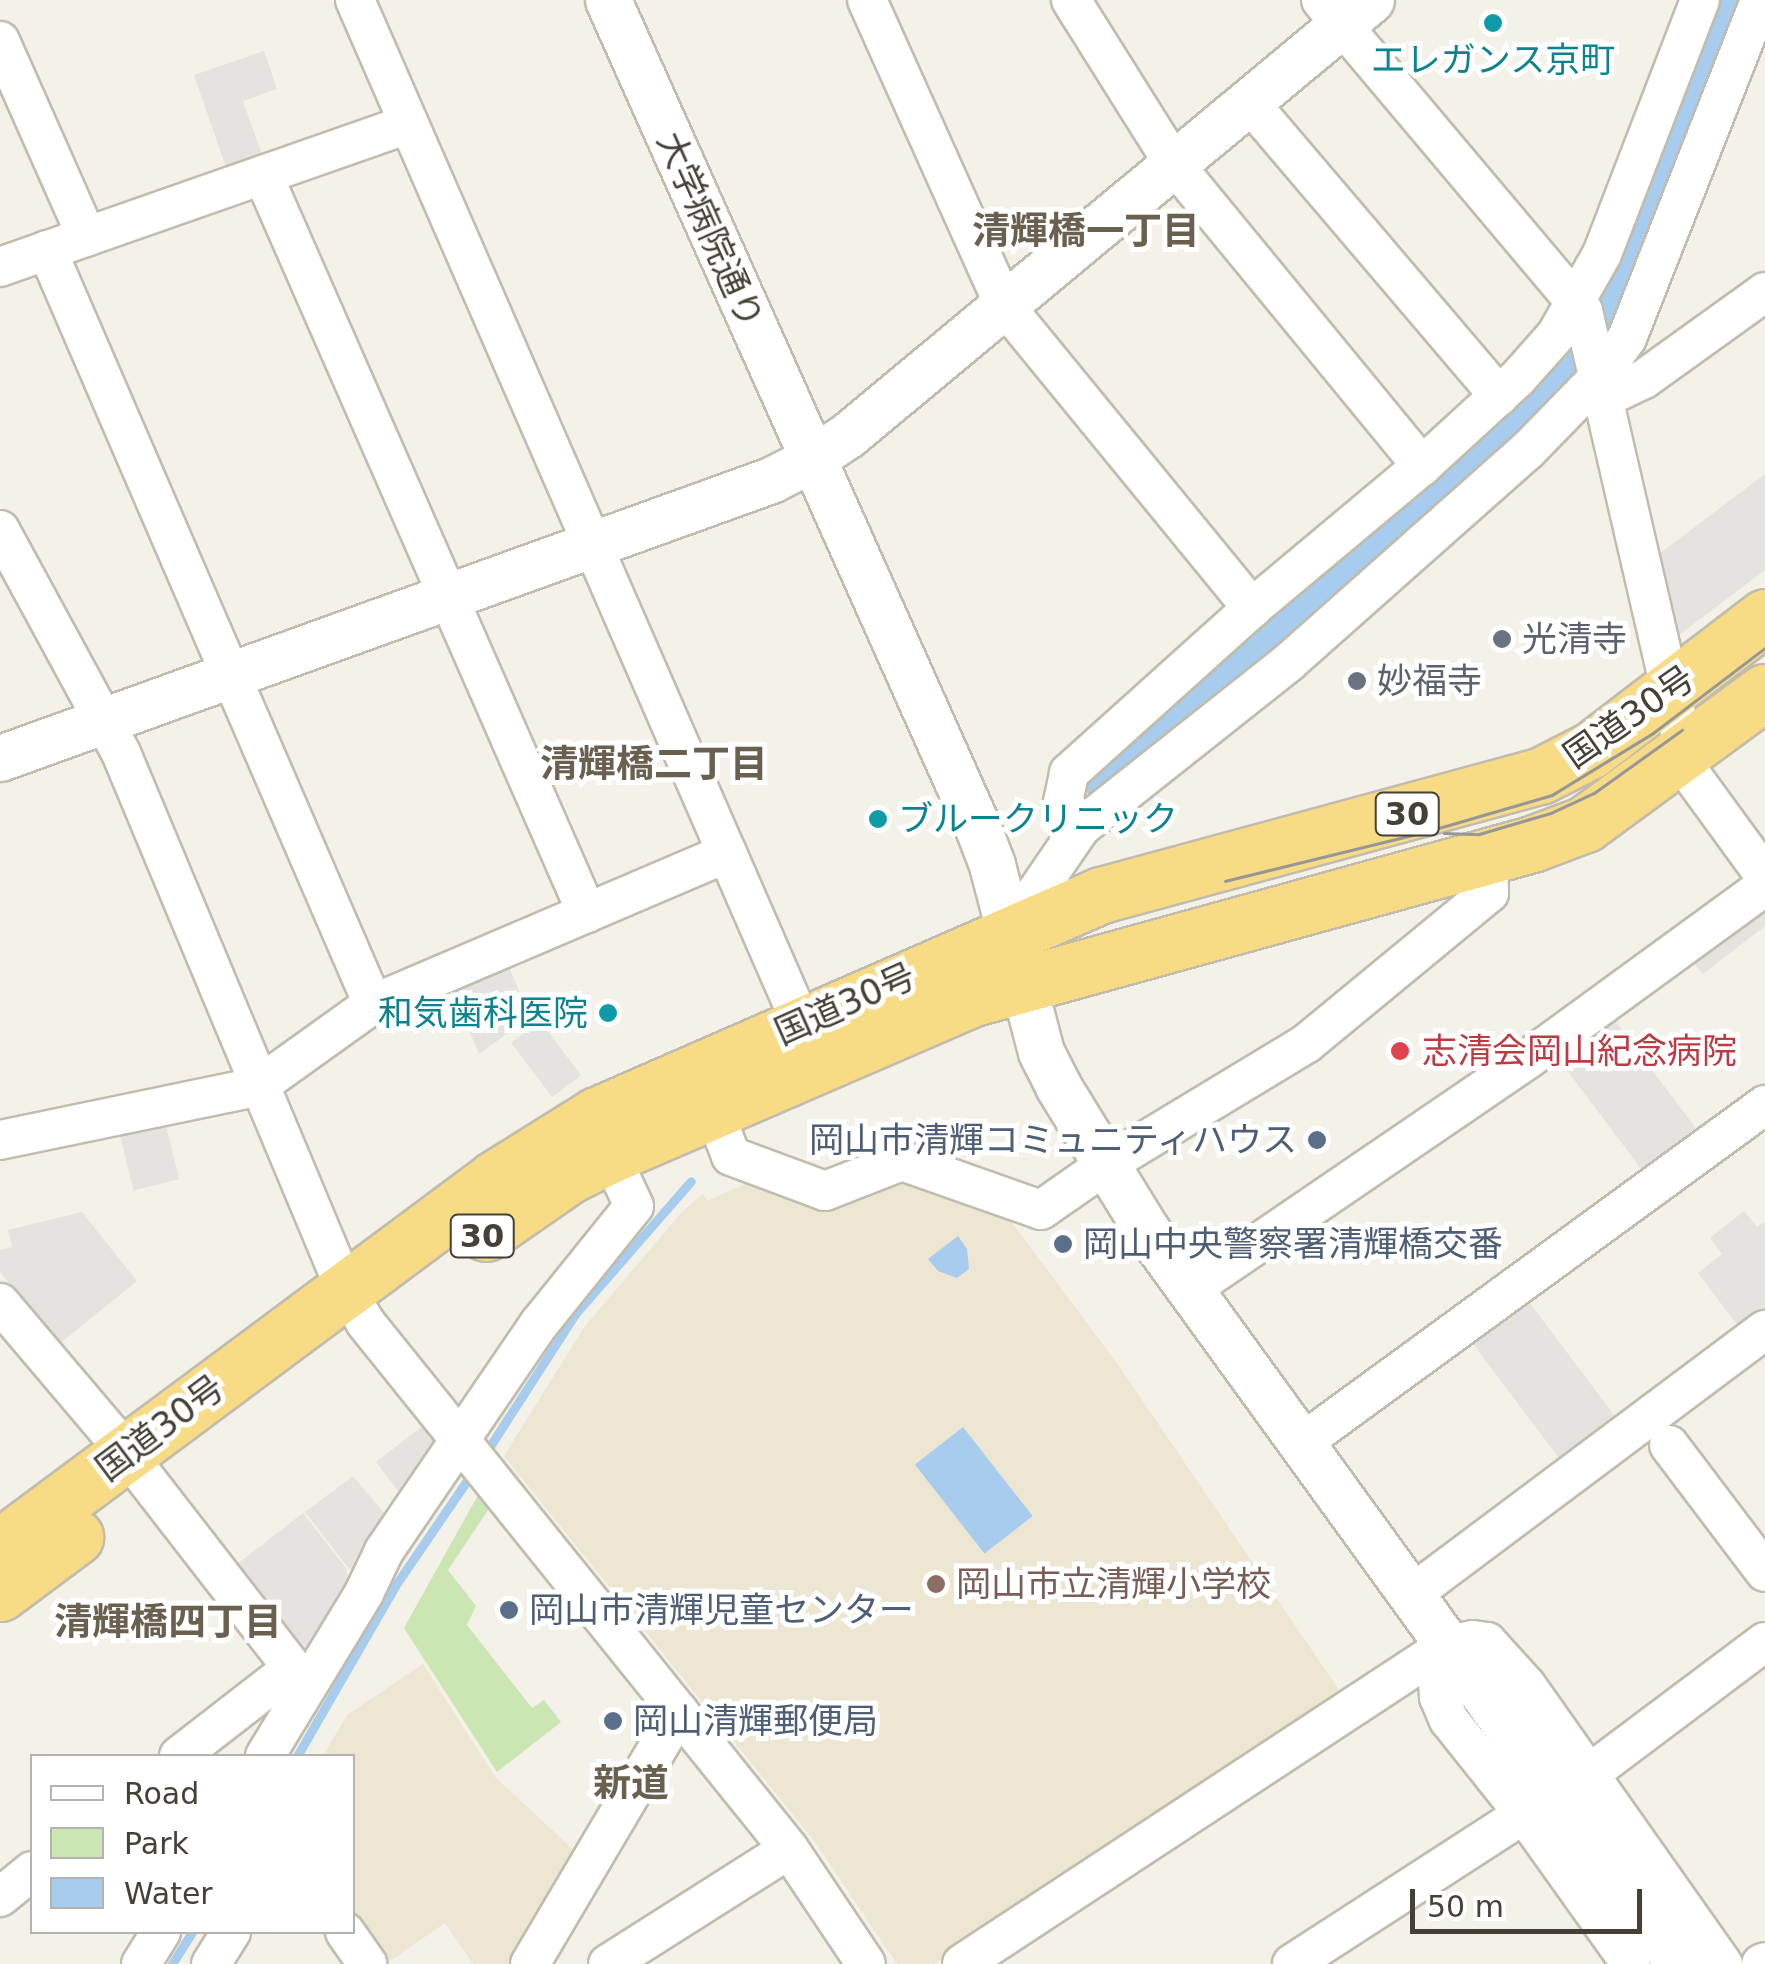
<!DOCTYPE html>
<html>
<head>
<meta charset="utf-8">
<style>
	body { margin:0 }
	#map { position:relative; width:1765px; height:1964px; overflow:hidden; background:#f3f1e8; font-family:"DejaVu Sans","Noto Sans JP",sans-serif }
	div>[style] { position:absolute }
	.education>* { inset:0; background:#ece6d3 }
	.green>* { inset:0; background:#cbe6b3 }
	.parking>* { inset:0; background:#e5e3e0; transform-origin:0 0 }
	.water>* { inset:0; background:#a7cced; transform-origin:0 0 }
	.stream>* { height:9px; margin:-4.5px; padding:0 4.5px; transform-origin:4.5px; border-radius:4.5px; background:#a7cced }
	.roads { filter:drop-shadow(2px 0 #c1bcae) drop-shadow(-2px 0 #c1bcae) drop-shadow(0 2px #c1bcae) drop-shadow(0 -2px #c1bcae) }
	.minor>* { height:38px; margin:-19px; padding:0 19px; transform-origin:19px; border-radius:19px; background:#fff }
	.tertiary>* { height:45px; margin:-22.5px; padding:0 22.5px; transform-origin:22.5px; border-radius:22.5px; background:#fff }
	.trunk>* { height:55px; margin:-27.5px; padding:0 27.5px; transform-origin:27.5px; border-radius:27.5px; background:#f8dc85 }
	.tram>* { height:2.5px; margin:-1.25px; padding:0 1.25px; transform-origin:1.25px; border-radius:1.25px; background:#979797 }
	.dots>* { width:28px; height:28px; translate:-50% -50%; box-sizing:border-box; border:5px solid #fff; border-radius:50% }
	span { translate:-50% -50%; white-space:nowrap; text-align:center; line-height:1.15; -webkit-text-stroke:10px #fff; paint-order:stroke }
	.shield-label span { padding:2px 8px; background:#fff; border:2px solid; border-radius:8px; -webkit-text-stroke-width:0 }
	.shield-label { font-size:32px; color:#464137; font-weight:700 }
	.culture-label { font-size:35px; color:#0d838f }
	.left { translate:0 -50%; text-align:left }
	.right { translate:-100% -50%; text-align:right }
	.street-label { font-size:35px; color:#464137 }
	.worship-label { font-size:35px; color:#5b616d }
	.health-label { font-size:35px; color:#be3a42 }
	.service-label { font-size:35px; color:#4e5e75 }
	.education-label { font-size:35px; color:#785e54 }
	.neighbourhood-label { font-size:38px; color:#69604f; font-weight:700 }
	.legend { position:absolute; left:30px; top:1754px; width:325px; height:180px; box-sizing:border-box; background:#fff; border:2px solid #b5b3af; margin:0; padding:12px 18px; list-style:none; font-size:30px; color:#464137 }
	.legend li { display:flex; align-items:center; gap:20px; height:50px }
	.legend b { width:50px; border:2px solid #b5b3af }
	.scale { position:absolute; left:1410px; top:1889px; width:232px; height:45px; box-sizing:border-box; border:5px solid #464137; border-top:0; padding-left:12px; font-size:30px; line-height:35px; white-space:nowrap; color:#464137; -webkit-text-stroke:8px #fff; paint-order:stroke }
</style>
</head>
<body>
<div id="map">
	<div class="education">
		<i style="clip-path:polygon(904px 1172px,1001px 1208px,1119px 1366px,1345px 1699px,934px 1964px,897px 1964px,815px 1842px,504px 1456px,585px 1326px,682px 1212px,703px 1194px,707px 1201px,755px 1180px)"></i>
		<i style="clip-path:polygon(423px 1664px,495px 1777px,581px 1857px,514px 1964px,473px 1964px,445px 1923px,387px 1963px,353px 1913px,352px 1756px,323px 1756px,347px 1715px)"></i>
	</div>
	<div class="green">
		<i style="clip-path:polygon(482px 1488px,494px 1501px,448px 1570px,476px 1606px,467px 1625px,532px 1708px,544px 1700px,561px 1722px,497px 1772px,404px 1628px)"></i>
	</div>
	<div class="parking">
		<i style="clip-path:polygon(264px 51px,277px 89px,243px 101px,262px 155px,226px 167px,194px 75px)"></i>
		<i style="clip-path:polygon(1765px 474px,1765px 570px,1675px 638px,1659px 554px)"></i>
		<i style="clip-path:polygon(1765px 898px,1765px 926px,1703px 974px,1689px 957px)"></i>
		<i style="clip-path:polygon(506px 960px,530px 1017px,479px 1054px,450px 983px)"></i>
		<i style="left:1609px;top:1013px;width:156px;height:68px;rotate:53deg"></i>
		<i style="left:540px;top:1021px;width:68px;height:36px;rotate:53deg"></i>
		<i style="left:163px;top:1114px;width:67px;height:47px;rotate:76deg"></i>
		<i style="clip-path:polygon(1744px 1211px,1757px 1227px,1765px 1222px,1765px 1318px,1744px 1334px,1698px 1273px,1722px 1254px,1710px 1238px)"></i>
		<i style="clip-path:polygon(82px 1212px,137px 1281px,58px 1345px,0 1272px,0 1250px,12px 1247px,8px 1230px)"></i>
		<i style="left:1523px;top:1294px;width:162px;height:70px;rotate:53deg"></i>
		<i style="clip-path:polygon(429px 1421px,439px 1433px,437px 1446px,403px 1497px,376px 1462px)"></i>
		<i style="clip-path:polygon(353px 1476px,389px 1519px,363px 1568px,349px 1569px,305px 1512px)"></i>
		<i style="clip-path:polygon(303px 1513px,346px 1568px,352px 1593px,309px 1655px,297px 1652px,232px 1568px)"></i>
	</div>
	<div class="water">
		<i style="clip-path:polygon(1718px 0,1746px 0,1610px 337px,1542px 414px,1429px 521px,1100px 799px,1076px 787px,1512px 407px)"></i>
		<i style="clip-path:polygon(958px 1236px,967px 1249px,969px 1269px,957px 1278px,938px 1271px,928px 1259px)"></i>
		<i style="left:963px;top:1427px;width:113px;height:61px;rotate:52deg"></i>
	</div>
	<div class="stream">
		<i style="left:483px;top:1457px;width:170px;rotate:-57.2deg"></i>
		<i style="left:575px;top:1314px;width:176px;rotate:-48.9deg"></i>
		<i style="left:297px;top:1756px;width:196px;rotate:-60deg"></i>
		<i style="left:395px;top:1586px;width:140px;rotate:-55.7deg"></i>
		<i style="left:172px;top:1964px;width:38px;rotate:-58deg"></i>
	</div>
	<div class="roads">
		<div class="minor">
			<i style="left:355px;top:0;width:1116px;rotate:66.44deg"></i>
			<i style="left:867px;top:0;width:334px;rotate:65.8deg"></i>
			<i style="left:1004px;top:305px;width:392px;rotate:50.7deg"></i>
			<i style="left:1071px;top:0;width:194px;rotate:57.9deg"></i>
			<i style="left:1174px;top:164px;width:391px;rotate:50.6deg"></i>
			<i style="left:1321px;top:0;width:407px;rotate:49.9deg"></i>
			<i style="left:1583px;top:311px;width:474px;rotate:77deg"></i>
			<i style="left:1690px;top:773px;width:127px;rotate:53.9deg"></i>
			<i style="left:0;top:41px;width:214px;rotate:66.1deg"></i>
			<i style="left:1249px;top:102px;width:386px;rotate:49.6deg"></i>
			<i style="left:263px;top:175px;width:806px;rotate:66.3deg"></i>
			<i style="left:47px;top:250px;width:821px;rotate:66.62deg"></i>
			<i style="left:0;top:267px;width:433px;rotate:-19.3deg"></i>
			<i style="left:1604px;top:398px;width:44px;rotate:-25.4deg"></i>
			<i style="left:1644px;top:379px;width:149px;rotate:-35.7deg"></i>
			<i style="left:0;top:530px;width:254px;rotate:61.5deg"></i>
			<i style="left:121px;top:753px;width:583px;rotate:67.3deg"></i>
			<i style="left:346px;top:1291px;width:36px;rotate:58deg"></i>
			<i style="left:365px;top:1322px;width:676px;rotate:51.18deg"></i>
			<i style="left:789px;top:1849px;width:138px;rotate:56.2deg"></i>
			<i style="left:1081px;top:827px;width:265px;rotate:-38.4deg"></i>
			<i style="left:1289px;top:662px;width:318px;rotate:-41.6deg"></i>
			<i style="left:1527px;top:451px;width:103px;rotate:-45.8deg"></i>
			<i style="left:1599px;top:377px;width:48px;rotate:-54.3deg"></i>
			<i style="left:1627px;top:338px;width:363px;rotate:-68.5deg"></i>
			<i style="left:1009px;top:932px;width:127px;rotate:-55.6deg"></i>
			<i style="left:1081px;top:827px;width:31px;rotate:-126deg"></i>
			<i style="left:1063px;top:802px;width:30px;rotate:-78deg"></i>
			<i style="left:1069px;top:773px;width:246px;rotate:-42deg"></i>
			<i style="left:1252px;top:608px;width:222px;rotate:-39.9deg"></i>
			<i style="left:1422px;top:466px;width:129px;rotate:-42.5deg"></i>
			<i style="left:1517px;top:379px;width:59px;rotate:-48.4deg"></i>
			<i style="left:1556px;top:335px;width:93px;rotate:-60.4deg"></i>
			<i style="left:1602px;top:254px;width:272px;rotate:-68.9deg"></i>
			<i style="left:713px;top:1109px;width:50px;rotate:69deg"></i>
			<i style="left:731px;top:1156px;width:100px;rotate:20.4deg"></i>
			<i style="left:825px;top:1191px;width:83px;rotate:-21.3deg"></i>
			<i style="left:902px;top:1161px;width:147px;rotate:19.4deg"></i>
			<i style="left:1041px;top:1210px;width:77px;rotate:-34.9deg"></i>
			<i style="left:1104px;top:1166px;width:237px;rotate:-31.2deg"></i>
			<i style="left:1307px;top:1043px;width:236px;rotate:-39.5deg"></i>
			<i style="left:1489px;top:893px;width:37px;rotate:-92deg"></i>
			<i style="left:0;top:1140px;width:262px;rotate:-11.7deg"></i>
			<i style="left:257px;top:1087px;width:143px;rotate:-35.6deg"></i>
			<i style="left:373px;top:1004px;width:385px;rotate:-23.1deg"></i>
			<i style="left:1191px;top:1289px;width:408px;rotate:-34.3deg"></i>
			<i style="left:1528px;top:1059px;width:293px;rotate:-36.1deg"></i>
			<i style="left:0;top:1303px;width:172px;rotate:49.7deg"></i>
			<i style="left:111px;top:1434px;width:318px;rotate:52.2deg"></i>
			<i style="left:1303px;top:1442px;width:572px;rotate:-36.11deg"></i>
			<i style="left:1669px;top:1445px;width:159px;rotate:52.9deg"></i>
			<i style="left:1412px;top:1594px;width:441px;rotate:-36.8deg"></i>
			<i style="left:1449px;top:1644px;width:37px;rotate:107deg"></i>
			<i style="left:1438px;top:1679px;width:18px;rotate:87deg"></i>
			<i style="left:1439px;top:1697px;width:25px;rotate:67deg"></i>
			<i style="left:1449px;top:1720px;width:120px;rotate:51.4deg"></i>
			<i style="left:1524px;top:1814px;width:184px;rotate:54.5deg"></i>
			<i style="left:179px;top:1756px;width:142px;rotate:-37.8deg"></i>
			<i style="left:265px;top:1756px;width:191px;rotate:-58.7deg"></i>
			<i style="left:364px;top:1593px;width:47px;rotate:-64.5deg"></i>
			<i style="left:384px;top:1551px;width:275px;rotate:-55.7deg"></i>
			<i style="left:539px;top:1324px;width:151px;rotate:-51.2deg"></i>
			<i style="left:634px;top:1206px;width:56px;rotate:-115.2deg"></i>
			<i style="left:1589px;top:1774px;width:220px;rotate:-36.9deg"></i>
			<i style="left:0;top:1897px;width:41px;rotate:-39.1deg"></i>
			<i style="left:345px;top:1932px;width:39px;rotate:55deg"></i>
			<i style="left:141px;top:1964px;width:38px;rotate:-58deg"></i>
			<i style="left:211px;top:1964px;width:38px;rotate:-58deg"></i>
			<i style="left:530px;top:1964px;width:293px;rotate:-59.4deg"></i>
			<i style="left:608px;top:1964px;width:214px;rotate:-32.4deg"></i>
			<i style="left:962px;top:1964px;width:583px;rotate:-33.31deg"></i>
			<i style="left:1449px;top:1644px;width:24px;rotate:-9deg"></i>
			<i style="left:1473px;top:1640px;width:14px;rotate:8deg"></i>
			<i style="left:1487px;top:1642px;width:58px;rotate:47.8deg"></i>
			<i style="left:1526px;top:1685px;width:342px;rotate:54.8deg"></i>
			<i style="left:1292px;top:1964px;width:276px;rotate:-32.9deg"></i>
			<i style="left:1761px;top:1964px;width:4px;rotate:-27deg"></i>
		</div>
		<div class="tertiary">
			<i style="left:608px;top:0;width:907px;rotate:65.92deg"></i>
			<i style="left:978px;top:828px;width:40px;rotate:69deg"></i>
			<i style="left:992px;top:865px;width:193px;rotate:75.3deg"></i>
			<i style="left:1041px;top:1052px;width:38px;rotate:63deg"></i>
			<i style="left:1058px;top:1086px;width:168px;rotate:58.4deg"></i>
			<i style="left:1146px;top:1229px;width:908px;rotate:54.05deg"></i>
			<i style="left:0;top:758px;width:820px;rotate:-19.83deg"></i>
			<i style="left:771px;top:480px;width:46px;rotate:-27.1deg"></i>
			<i style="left:812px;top:459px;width:43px;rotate:-33.7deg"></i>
			<i style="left:848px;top:435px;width:680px;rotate:-39.75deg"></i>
		</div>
		<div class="trunk">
			<i style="left:486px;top:1233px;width:100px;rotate:-34.8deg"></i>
			<i style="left:568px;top:1176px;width:47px;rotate:-26.6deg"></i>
			<i style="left:610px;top:1155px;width:392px;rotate:-23.4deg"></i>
			<i style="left:970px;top:999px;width:583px;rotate:-15.42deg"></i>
			<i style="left:1532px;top:844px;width:57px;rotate:-20.7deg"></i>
			<i style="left:1585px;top:824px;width:223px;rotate:-36.3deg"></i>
			<i style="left:0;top:1547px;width:618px;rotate:-36.65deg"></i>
			<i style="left:496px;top:1178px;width:119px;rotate:-32deg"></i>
			<i style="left:597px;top:1115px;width:550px;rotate:-23.58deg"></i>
			<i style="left:1101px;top:895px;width:455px;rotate:-15.2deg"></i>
			<i style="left:1540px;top:776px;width:57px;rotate:-27deg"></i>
			<i style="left:1591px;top:750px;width:219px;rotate:-37.4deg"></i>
			<i style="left:0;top:1593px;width:94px;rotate:-36.7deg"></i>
		</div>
	</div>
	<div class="tram">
		<i style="left:1444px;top:833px;width:35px;rotate:2deg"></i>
		<i style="left:1479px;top:834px;width:75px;rotate:-16.3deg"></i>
		<i style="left:1551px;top:813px;width:47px;rotate:-24.9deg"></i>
		<i style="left:1594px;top:793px;width:108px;rotate:-35.6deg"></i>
		<i style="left:1225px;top:881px;width:206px;rotate:-13.8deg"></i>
		<i style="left:1425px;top:832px;width:132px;rotate:-16.2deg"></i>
		<i style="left:1552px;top:795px;width:119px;rotate:-31.5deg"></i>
		<i style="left:1653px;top:733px;width:141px;rotate:-37.2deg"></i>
	</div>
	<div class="dots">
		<i style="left:1493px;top:23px;background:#0f9aa8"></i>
		<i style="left:1502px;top:639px;background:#6b7280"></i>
		<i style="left:1357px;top:681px;background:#6b7280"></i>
		<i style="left:878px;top:819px;background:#0f9aa8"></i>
		<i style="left:608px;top:1013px;background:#0f9aa8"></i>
		<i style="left:1400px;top:1051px;background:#e0444e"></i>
		<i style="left:1317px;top:1140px;background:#5c6f8a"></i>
		<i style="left:1063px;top:1244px;background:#5c6f8a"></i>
		<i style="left:936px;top:1584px;background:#8d6e63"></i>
		<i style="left:509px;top:1610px;background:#5c6f8a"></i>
		<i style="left:613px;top:1721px;background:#5c6f8a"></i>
	</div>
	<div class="shield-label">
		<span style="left:1407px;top:814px">30</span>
		<span style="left:482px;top:1236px">30</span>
	</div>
	<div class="culture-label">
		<span style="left:1493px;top:60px">エレガンス京町</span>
		<span class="left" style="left:898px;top:819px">ブルークリニック</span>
		<span class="right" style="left:588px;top:1013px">和気歯科医院</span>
	</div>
	<div class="street-label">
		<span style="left:710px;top:230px;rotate:66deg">大学病院通り</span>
		<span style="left:1629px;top:717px;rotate:-35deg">国道30号</span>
		<span style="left:845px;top:1004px;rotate:-24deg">国道30号</span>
		<span style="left:160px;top:1428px;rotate:-37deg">国道30号</span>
	</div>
	<div class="worship-label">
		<span class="left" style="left:1522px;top:639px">光清寺</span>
		<span class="left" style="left:1377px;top:681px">妙福寺</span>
	</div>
	<div class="health-label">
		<span class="left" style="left:1422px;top:1051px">志清会岡山紀念病院</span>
	</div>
	<div class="service-label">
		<span class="right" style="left:1297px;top:1140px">岡山市清輝コミュニティハウス</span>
		<span class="left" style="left:1083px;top:1244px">岡山中央警察署清輝橋交番</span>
		<span class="left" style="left:529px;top:1610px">岡山市清輝児童センター</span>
		<span class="left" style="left:633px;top:1721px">岡山清輝郵便局</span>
	</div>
	<div class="education-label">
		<span class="left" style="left:956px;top:1584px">岡山市立清輝小学校</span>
	</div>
	<div class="neighbourhood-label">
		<span style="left:1086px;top:232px">清輝橋一丁目</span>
		<span style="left:654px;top:765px">清輝橋二丁目</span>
		<span style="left:168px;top:1623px">清輝橋四丁目</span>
		<span style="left:631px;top:1784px">新道</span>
	</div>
	<ul class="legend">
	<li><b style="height:12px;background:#fff"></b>Road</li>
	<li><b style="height:28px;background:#cbe6b3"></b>Park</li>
	<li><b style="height:28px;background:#a7cced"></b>Water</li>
	</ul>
	<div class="scale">50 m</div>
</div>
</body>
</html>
